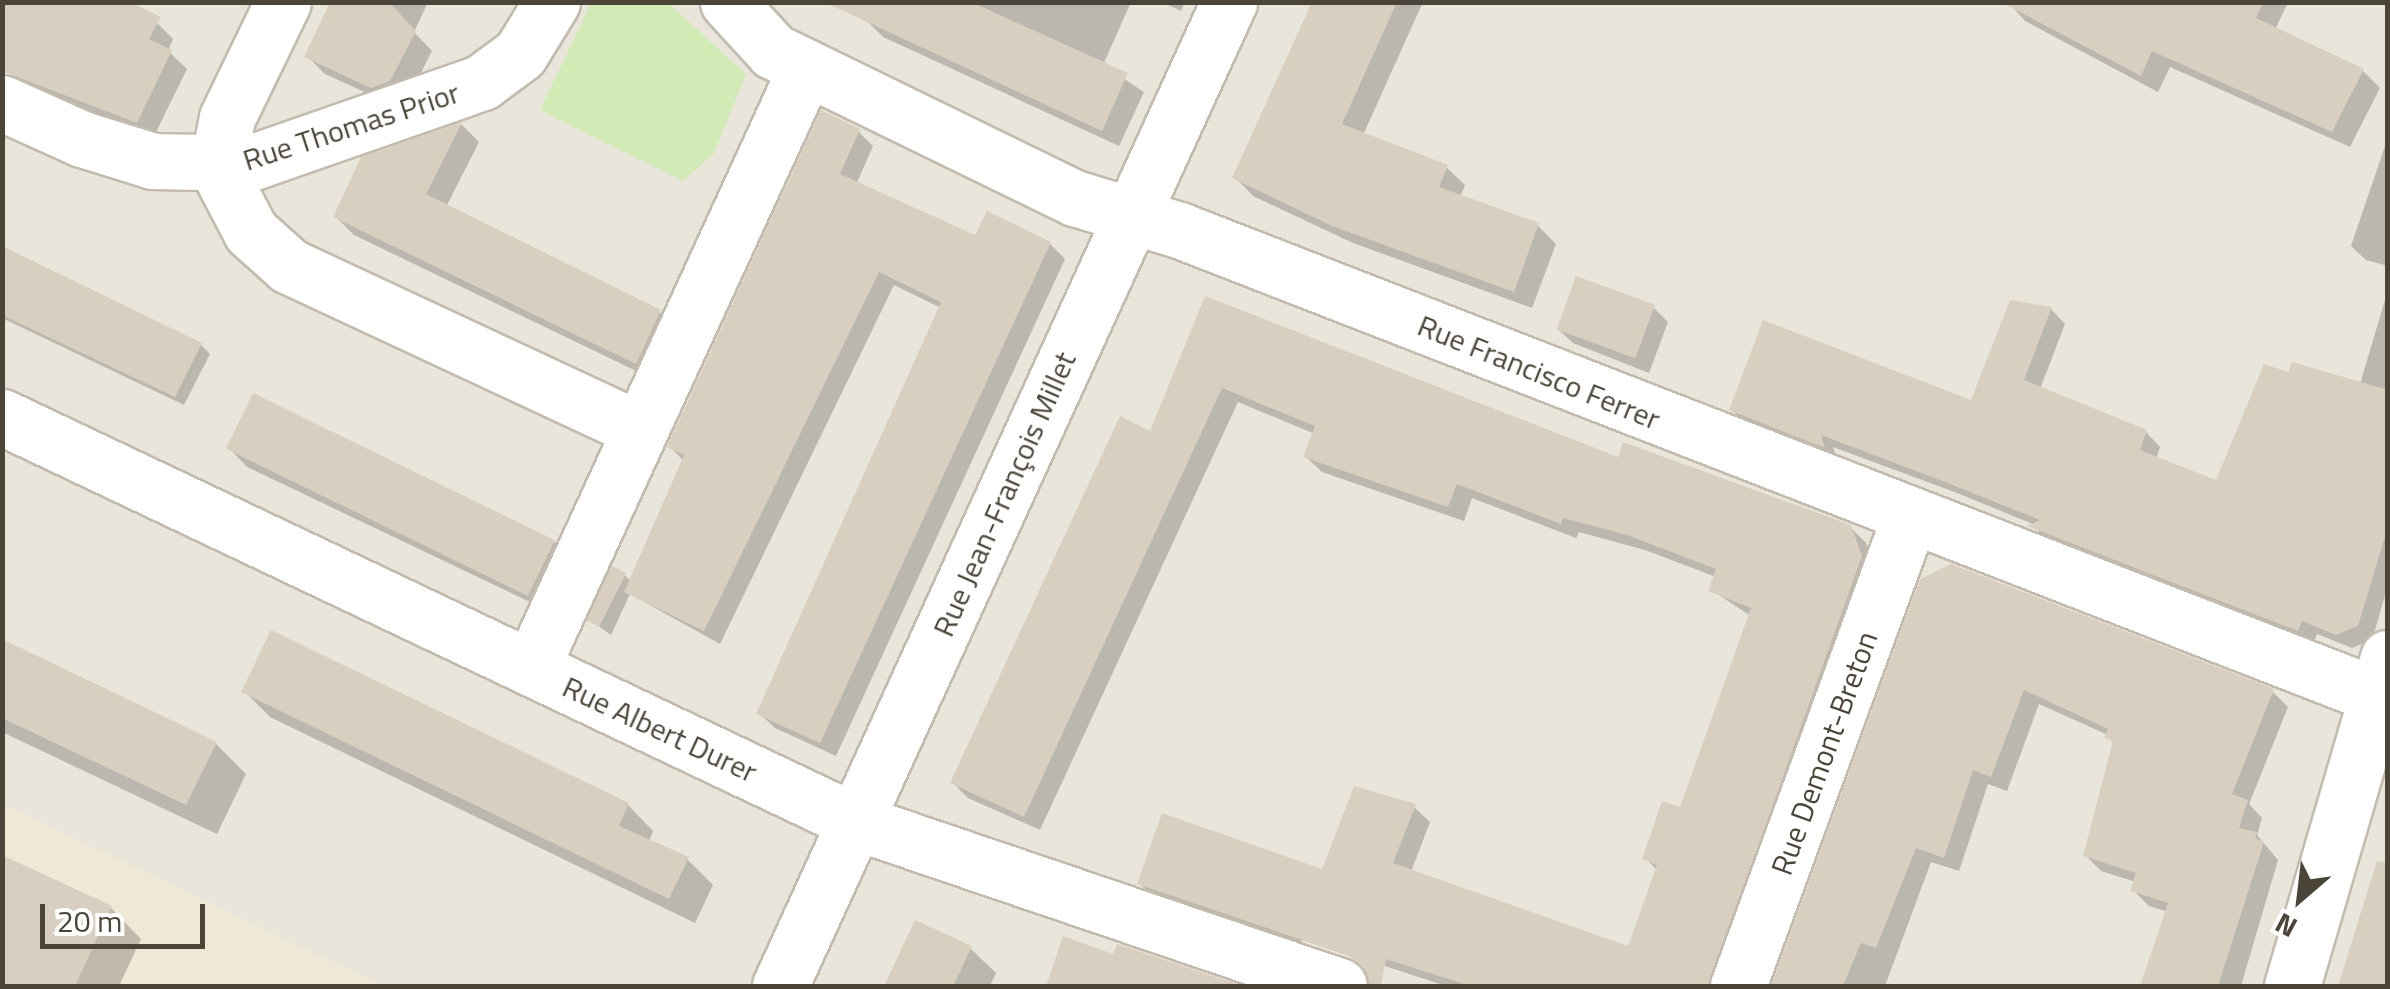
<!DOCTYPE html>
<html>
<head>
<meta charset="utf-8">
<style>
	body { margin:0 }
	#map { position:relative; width:2390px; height:989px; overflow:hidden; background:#f6f3ec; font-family:"Titillium Web",sans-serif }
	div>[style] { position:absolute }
	.residential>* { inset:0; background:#eae5da; transform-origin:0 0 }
	.education>* { inset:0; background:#efe8d6 }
	.green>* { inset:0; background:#d2eab5 }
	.shadow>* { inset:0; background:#0003 }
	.building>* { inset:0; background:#d8cfc1; transform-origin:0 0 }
	.roads { filter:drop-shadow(2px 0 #c2bbae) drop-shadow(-2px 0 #c2bbae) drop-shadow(0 2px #c2bbae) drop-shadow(0 -2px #c2bbae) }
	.minor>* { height:55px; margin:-27.5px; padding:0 27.5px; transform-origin:27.5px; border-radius:27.5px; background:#fff }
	span { translate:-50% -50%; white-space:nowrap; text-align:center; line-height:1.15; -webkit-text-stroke:10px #fff; paint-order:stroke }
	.street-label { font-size:30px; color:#4b4439 }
	.frame { position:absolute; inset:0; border:5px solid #4b4439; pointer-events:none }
	.north { position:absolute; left:2250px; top:849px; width:100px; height:100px; -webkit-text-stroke:8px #fff; paint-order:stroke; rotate:208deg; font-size:28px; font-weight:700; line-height:40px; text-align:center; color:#4b4439 }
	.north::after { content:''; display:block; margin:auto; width:35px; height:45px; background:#4b4439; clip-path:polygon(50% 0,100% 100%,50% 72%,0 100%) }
	.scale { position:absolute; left:40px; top:904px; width:165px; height:45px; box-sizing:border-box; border:5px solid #4b4439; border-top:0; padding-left:12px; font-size:30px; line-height:35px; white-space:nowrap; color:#4b4439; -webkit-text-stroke:8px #fff; paint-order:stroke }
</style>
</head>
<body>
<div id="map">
	<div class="residential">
		<i style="left:3px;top:3px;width:2384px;height:983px"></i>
	</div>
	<div class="education">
		<i style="clip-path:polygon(3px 804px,383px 986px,3px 986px)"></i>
	</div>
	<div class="green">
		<i style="clip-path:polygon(591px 3px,668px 3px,746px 74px,714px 153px,683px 181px,540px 110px)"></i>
	</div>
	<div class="shadow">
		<i style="clip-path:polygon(333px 2px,428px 2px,414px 32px,432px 51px,408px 98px,391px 104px,325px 74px,307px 56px)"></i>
		<i style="clip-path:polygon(874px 2px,1131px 2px,1103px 65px,1144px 92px,1119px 146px,883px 37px,866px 20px)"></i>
		<i style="clip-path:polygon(1162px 2px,1185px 2px,1181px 11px)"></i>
		<i style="clip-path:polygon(1315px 2px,1423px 2px,1363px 135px,1446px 167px,1465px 185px,1460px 197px,1537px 225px,1556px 244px,1532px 308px,1353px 243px,1253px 196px,1235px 177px)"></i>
		<i style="clip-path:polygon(2008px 2px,2288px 2px,2275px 30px,2363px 71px,2380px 88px,2350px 147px,2170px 67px,2158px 92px,2025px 21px)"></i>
		<i style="clip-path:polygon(157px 23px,173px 39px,168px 51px,187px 69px,153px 138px,27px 89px,10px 72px)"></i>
		<i style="clip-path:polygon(462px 125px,479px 142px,446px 207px,659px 312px,678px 330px,655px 380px,354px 235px,336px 217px,363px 159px)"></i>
		<i style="clip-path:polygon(858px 131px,873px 146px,856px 185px,977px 239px,1050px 244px,1065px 259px,836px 756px,775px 728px,759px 713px,941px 308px,894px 285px,720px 644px,630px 594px,611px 635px,590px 620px,625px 575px,631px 582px,684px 461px,670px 447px)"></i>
		<i style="clip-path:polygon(2388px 137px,2388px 266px,2366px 260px,2351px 246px)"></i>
		<i style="clip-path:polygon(2px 249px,201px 345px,210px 354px,184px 405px,2px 318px)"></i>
		<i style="clip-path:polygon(2388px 290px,2388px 585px,2372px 640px,2352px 648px,2317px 634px,2313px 644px,2044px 540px,2035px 525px,1957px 493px,1833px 447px,1837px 459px,1746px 424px,1732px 410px,1973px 404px,2051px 309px,2065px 324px,2040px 389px,2146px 432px,2160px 447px,2156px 459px,2217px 484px,2289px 375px,2360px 384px)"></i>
		<i style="clip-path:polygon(1206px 300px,1619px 460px,1850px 527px,1866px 543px,1876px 573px,1725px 986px,1446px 986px,1302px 939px,1299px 948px,1155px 899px,1140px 884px,1324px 872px,1414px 807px,1430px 822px,1411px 872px,1630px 950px,1658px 871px,1645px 858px,1681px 810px,1751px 616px,1711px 590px,1716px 577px,1645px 550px,1579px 532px,1576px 538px,1472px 498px,1464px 521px,1322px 472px,1306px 457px,1315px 434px,1238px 402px,1040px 830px,968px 798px,953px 783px,1152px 434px)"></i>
		<i style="clip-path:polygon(1654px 308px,1668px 322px,1649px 373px,1573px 343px,1558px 329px)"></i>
		<i style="clip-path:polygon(229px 448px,554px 541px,573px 560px,549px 611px,247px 467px)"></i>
		<i style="clip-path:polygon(1922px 581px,2273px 692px,2288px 707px,2249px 804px,2262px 818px,2257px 835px,2278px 860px,2241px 986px,2144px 986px,2168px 912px,2149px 906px,2133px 890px,2136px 882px,2101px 871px,2086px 856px,2114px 745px,2108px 735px,2039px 704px,2007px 791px,1988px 784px,1959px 871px,1931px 862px,1885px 986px,1774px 986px)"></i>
		<i style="clip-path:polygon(2px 642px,216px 744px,246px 774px,217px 834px,2px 732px)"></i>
		<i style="clip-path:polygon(244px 691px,628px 805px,653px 831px,649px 842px,687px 859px,713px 885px,695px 923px,270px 717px)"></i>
		<i style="clip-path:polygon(2px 858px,111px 908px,141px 939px,119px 986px,2px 986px)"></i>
		<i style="clip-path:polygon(916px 924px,970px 948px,996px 973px,990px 986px,887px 986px)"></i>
		<i style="clip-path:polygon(1064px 939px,1115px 957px,1118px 947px,1235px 986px,1049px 986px)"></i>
	</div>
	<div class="building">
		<i style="clip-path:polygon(2px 2px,130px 2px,161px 17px,149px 39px,172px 50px,137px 123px,2px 71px)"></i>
		<i style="clip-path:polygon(330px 2px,389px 2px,416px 31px,390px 81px,371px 88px,304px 57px)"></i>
		<i style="clip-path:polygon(824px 2px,971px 2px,1128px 73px,1102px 131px)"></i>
		<i style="clip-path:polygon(1312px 2px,1397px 2px,1342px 124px,1448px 165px,1439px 187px,1539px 223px,1514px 292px,1332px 226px,1232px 178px)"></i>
		<i style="clip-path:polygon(2001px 2px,2263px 2px,2256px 18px,2364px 69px,2332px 132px,2152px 51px,2141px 76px)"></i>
		<i style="clip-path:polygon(821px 110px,860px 129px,840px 174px,975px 235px,987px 211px,1051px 242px,820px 743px,756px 714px,941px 302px,879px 272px,704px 631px,624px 592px,684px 455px,667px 447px)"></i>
		<i style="clip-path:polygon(462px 122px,426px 194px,661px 310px,636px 364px,333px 217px,361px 157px)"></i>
		<i style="clip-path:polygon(2px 246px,202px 343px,175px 397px,2px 315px)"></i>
		<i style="left:1576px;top:276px;width:84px;height:57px;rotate:20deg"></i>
		<i style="clip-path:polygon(1205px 296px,1618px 457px,1623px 442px,1851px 525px,1862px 556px,1708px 986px,1470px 986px,1386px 959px,1381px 986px,1369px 986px,1363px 966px,1349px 956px,1137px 884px,1162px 813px,1322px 869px,1354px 786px,1416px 804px,1393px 863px,1628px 946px,1657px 865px,1642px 859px,1662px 801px,1680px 807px,1751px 608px,1708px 591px,1716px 569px,1627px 535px,1563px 518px,1561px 524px,1457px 484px,1448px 507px,1303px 457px,1315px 426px,1222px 388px,1024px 817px,950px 783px,1120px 416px,1150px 431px)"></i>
		<i style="clip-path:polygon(2010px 300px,2052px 307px,2024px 380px,2147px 430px,2140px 450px,2216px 480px,2264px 364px,2288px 372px,2292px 362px,2388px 390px,2388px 527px,2358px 626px,2336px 635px,2302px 621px,2298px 631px,2027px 526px,2040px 520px,1940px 480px,1821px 435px,1825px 448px,1729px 410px,1763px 320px,1971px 400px)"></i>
		<i style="left:253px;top:393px;width:336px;height:62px;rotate:26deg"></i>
		<i style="clip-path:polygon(1951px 564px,2274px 689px,2232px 794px,2248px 800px,2239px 828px,2257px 832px,2255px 838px,2264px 842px,2218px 986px,2140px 986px,2168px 903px,2130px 891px,2136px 873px,2083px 856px,2113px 741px,2104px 738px,2108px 729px,2024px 690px,1991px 777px,1973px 770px,1944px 858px,1916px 848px,1876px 948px,1861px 943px,1843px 986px,1771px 986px,1920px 579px)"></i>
		<i style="left:612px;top:566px;width:16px;height:60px;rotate:27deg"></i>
		<i style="clip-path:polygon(271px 630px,629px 803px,619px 826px,689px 857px,669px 899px,241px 692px)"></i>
		<i style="clip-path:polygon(2px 639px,217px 742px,186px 805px,2px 718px)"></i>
		<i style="clip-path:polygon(2px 855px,112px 906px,75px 986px,2px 986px)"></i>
		<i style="clip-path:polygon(2377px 861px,2388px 863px,2388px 986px,2338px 986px)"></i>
		<i style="clip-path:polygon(915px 920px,972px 946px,953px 986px,884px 986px)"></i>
		<i style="clip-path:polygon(1063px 936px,1113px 954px,1117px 944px,1243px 986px,1046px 986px)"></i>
	</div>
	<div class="roads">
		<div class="minor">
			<i style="left:283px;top:2px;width:129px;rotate:115.8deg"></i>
			<i style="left:227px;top:118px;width:50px;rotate:101.5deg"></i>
			<i style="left:217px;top:167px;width:73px;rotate:62.4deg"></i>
			<i style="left:251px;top:232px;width:51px;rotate:41.8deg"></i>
			<i style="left:289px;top:266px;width:387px;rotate:25deg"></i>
			<i style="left:728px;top:2px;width:67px;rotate:47.4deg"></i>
			<i style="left:773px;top:51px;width:336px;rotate:26deg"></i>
			<i style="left:1075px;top:198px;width:109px;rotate:17.1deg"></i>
			<i style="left:1179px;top:230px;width:1297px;rotate:21.24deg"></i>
			<i style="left:2px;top:103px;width:88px;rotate:24.2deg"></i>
			<i style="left:82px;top:139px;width:74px;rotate:17.2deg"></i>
			<i style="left:153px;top:161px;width:97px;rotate:1.2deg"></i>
			<i style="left:250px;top:163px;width:246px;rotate:-19.2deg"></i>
			<i style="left:482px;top:82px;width:47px;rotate:-36.4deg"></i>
			<i style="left:520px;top:54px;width:61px;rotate:-58.4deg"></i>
			<i style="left:2px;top:417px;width:945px;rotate:25.37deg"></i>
			<i style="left:856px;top:822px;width:510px;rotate:18.75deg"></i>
			<i style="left:531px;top:668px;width:660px;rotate:-65.38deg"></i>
			<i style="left:780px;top:986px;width:1082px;rotate:-65.47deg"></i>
			<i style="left:1738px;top:986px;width:497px;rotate:-69.9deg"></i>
			<i style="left:2292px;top:986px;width:342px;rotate:-73.7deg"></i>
		</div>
	</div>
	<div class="street-label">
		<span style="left:351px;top:126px;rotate:-18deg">Rue Thomas Prior</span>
		<span style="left:1539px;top:372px;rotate:22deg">Rue Francisco Ferrer</span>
		<span style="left:1004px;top:494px;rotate:-66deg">Rue Jean-François Millet</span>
		<span style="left:660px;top:729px;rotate:25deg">Rue Albert Durer</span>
		<span style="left:1824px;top:753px;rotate:-70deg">Rue Demont-Breton</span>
	</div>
	<div class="frame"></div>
	<div class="north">N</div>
	<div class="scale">20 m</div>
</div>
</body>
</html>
